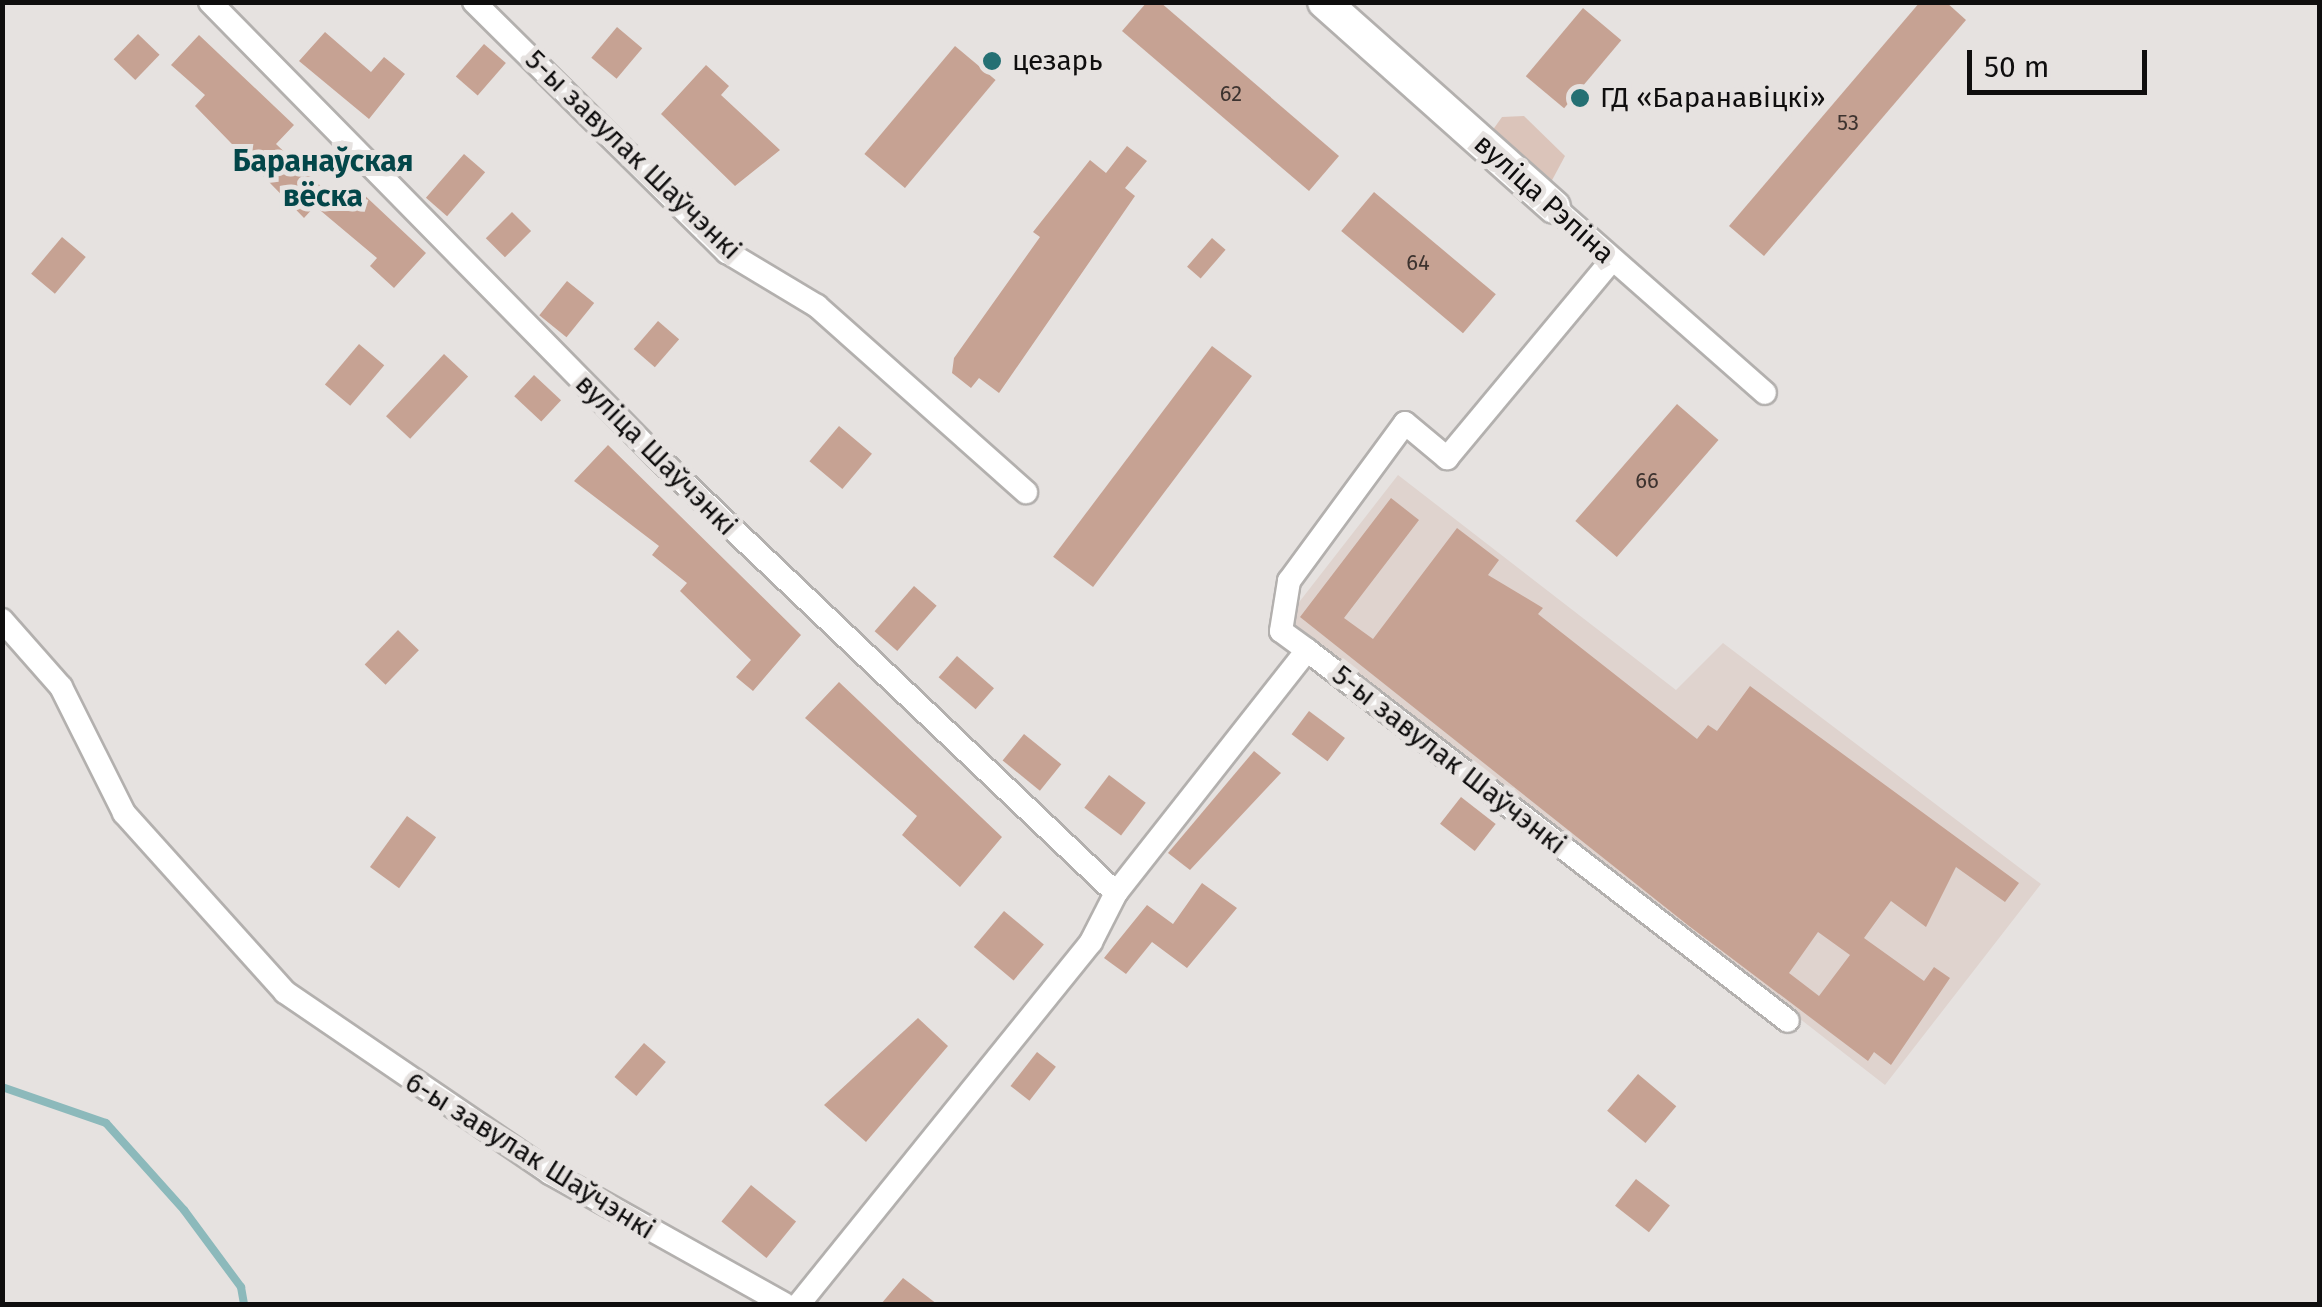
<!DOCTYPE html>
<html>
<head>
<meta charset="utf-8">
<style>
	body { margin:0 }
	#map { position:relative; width:2322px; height:1307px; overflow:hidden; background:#e6e2e0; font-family:"Fira Sans",sans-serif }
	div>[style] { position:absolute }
	.built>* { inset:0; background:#dfd3ce }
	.green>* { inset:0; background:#dbc4ba }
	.stream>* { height:8px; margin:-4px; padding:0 4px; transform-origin:4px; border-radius:4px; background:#8cb9bb }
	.building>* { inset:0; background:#c6a293; transform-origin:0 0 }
	.roads { filter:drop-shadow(2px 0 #b3b0ae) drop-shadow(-2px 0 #b3b0ae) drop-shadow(0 2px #b3b0ae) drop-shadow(0 -2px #b3b0ae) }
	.street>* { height:22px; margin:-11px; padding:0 11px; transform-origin:11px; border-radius:11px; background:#fff }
	.secondary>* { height:32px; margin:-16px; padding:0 16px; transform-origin:16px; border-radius:16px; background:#fff }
	.dots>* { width:28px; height:28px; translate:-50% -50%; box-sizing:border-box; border:5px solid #e6e2e0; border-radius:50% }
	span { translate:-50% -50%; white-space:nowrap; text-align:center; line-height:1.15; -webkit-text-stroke:10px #e6e2e0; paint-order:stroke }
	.number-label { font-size:22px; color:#3d332f }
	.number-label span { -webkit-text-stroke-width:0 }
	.poi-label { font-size:28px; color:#0f0e0e }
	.left { translate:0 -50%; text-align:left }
	.street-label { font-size:28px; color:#0f0e0e }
	.neighbourhood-label { font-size:30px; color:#034649; font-weight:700 }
	.frame { position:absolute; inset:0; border:5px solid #0f0e0e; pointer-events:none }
	.scale { position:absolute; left:1967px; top:50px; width:180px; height:45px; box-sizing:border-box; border:5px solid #0f0e0e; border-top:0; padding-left:12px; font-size:30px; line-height:35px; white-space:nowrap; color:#0f0e0e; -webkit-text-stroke:8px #e6e2e0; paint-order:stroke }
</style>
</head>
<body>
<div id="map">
	<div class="built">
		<i style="clip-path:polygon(1398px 475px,1676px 690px,1723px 643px,2041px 884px,1885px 1085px,1286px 619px)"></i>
	</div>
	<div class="green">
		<i style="clip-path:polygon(1524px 116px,1565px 156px,1550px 184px,1492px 131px,1502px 117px)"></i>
	</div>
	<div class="stream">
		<i style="left:2px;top:1087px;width:110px;rotate:19.1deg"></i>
		<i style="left:106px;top:1123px;width:117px;rotate:48.1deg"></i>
		<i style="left:184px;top:1210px;width:96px;rotate:53.5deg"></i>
		<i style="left:241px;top:1287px;width:17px;rotate:80deg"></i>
	</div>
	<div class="building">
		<i style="clip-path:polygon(1147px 2px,1160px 2px,1339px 156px,1309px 191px,1122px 31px)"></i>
		<i style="clip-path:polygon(1920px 2px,1946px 2px,1966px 20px,1764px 256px,1729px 226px)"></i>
		<i style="left:1583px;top:8px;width:50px;height:89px;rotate:40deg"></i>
		<i style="left:617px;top:27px;width:33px;height:40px;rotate:40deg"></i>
		<i style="clip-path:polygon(325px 32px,371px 72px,384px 57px,405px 74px,369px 119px,299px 61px)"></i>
		<i style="left:138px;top:34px;width:30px;height:35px;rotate:44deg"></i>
		<i style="clip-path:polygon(199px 35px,294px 125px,276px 144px,345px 209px,360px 191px,426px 253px,394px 288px,370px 266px,377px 258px,315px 206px,304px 218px,195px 106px,205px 95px,171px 65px)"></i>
		<i style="left:484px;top:44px;width:29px;height:43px;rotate:41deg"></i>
		<i style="left:955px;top:46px;width:53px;height:141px;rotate:40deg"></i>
		<i style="clip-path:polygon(706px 65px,729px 86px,721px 95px,780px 150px,735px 186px,661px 114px)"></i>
		<i style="clip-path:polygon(1127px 146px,1147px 161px,1125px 188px,1135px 196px,999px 393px,979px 378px,971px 388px,952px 373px,954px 358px,1040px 237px,1033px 232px,1090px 160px,1106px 173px)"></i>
		<i style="left:464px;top:154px;width:28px;height:58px;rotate:41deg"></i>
		<i style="left:1374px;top:192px;width:159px;height:51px;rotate:40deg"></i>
		<i style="left:512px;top:212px;width:27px;height:37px;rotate:45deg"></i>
		<i style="left:62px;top:237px;width:31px;height:48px;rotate:40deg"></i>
		<i style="left:1212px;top:238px;width:18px;height:38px;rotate:41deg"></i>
		<i style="left:567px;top:281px;width:35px;height:44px;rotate:39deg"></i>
		<i style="left:658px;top:321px;width:28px;height:37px;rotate:41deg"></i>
		<i style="left:359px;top:344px;width:33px;height:53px;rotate:40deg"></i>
		<i style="left:1212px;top:346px;width:50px;height:264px;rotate:37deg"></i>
		<i style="left:444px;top:354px;width:33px;height:85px;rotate:43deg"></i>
		<i style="left:534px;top:375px;width:37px;height:29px;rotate:43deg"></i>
		<i style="left:1677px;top:404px;width:55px;height:155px;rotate:41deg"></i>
		<i style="left:839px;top:426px;width:43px;height:46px;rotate:40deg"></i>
		<i style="clip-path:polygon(608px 445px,801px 635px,753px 691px,736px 677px,751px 660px,680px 591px,687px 583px,652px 555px,659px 546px,574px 481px)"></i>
		<i style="clip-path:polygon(evenodd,1391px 498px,1419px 520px,1344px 618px,1373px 639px,1457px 528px,1499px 560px,1488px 575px,1543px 608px,1538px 614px,1697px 739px,1708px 725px,1717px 731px,1750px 686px,2019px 883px,2005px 902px,1956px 867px,1926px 927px,1891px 901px,1864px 938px,1924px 981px,1934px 967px,1950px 978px,1891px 1065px,1874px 1052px,1868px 1061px,1689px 926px,1300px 617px,1391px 498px,1818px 932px,1850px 955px,1819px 996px,1789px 973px,1818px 932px)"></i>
		<i style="left:914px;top:586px;width:30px;height:60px;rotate:41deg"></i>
		<i style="left:398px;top:630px;width:29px;height:48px;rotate:44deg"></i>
		<i style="left:957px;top:656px;width:49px;height:28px;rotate:41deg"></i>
		<i style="clip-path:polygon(839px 682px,1002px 837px,960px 887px,902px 835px,917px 816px,805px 718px)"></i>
		<i style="left:1309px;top:711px;width:45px;height:29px;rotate:37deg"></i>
		<i style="left:1024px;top:734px;width:48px;height:34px;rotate:39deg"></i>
		<i style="clip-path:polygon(1254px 751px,1281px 773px,1190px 870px,1168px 853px)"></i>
		<i style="left:1109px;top:775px;width:46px;height:41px;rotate:37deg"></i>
		<i style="left:1461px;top:797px;width:44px;height:34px;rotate:38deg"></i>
		<i style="left:407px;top:816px;width:36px;height:63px;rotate:36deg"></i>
		<i style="clip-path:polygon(1202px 883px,1237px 908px,1187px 968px,1152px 942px,1126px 974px,1104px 958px,1147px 905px,1173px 924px)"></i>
		<i style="left:1004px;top:911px;width:52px;height:47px;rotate:40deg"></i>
		<i style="clip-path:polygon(918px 1018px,948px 1046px,866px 1142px,824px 1105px)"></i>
		<i style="left:644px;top:1043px;width:29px;height:45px;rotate:41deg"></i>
		<i style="left:1037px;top:1052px;width:24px;height:43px;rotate:38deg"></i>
		<i style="left:1638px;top:1074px;width:50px;height:48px;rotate:40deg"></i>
		<i style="left:1636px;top:1179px;width:43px;height:34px;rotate:38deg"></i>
		<i style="left:751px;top:1185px;width:58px;height:47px;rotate:39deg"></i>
		<i style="clip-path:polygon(903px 1278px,937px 1304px,881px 1304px)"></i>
	</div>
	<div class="roads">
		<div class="street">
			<i style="left:210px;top:2px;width:638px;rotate:45.51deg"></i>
			<i style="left:657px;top:457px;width:633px;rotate:43.53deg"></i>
			<i style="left:474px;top:2px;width:356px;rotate:44.7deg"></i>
			<i style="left:727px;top:252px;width:105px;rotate:31deg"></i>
			<i style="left:817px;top:306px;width:280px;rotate:41.7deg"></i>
			<i style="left:1554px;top:207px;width:281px;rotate:41.4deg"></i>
			<i style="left:2px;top:620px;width:89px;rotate:48.6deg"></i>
			<i style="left:61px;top:687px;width:141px;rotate:63.4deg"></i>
			<i style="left:124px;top:813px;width:241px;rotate:48deg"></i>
			<i style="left:285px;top:992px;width:321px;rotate:34.3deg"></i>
			<i style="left:550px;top:1173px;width:268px;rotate:29.2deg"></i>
			<i style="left:1307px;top:650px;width:32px;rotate:-144deg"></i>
			<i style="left:1281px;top:631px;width:51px;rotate:-80.9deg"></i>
			<i style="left:1289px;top:581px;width:196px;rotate:-53.7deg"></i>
			<i style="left:1405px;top:423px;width:55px;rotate:39.8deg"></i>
			<i style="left:1447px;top:458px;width:258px;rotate:-50.2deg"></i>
			<i style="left:799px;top:1304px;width:465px;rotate:-51.1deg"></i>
			<i style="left:1091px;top:942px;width:55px;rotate:-63deg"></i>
			<i style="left:1116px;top:893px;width:309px;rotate:-51.8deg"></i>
			<i style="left:1307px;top:650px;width:607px;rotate:37.64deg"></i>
		</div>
		<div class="secondary">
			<i style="left:1324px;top:2px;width:308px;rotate:41.7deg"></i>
		</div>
	</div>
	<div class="dots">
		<i style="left:992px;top:61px;background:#257073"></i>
		<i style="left:1580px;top:98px;background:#257073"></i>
	</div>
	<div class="number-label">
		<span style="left:1231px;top:94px">62</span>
		<span style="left:1848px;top:123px">53</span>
		<span style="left:1418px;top:263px">64</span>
		<span style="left:1647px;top:481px">66</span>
	</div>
	<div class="poi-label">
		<span class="left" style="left:1012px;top:61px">цезарь</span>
		<span class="left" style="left:1600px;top:98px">ГД «Баранавіцкі»</span>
	</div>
	<div class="street-label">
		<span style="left:633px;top:155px;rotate:44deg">5-ы завулак Шаўчэнкі</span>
		<span style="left:1544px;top:199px;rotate:42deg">вуліца Рэпіна</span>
		<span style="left:656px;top:455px;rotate:45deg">вуліца Шаўчэнкі</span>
		<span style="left:1449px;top:760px;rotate:38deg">5-ы завулак Шаўчэнкі</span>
		<span style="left:530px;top:1156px;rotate:32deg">6-ы завулак Шаўчэнкі</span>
	</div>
	<div class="neighbourhood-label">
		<span style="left:323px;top:178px">Баранаўская<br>вёска</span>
	</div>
	<div class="frame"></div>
	<div class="scale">50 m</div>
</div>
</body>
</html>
